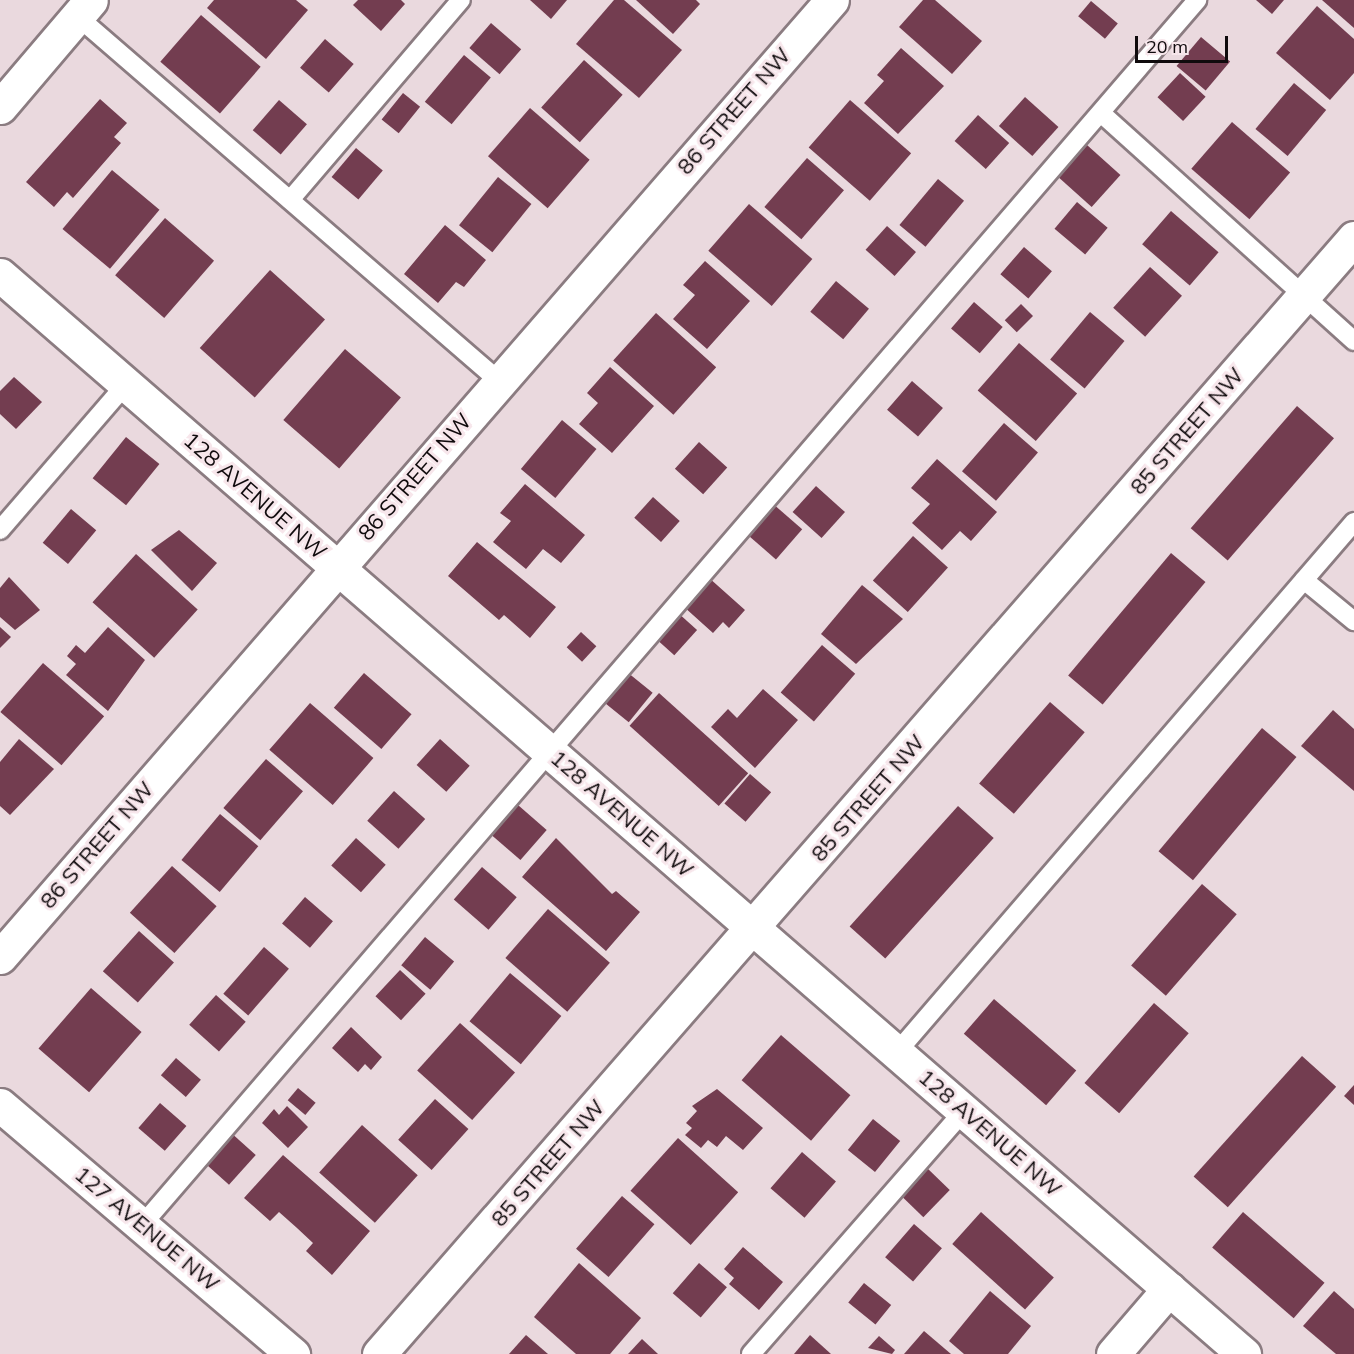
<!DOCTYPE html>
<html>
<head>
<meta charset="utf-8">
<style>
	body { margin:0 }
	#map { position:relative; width:1354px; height:1354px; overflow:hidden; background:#ead9de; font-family:Mulish,sans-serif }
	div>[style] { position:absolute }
	.building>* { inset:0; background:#733d50; transform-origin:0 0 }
	.roads { filter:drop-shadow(2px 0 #8b7c81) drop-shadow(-2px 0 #8b7c81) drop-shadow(0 2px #8b7c81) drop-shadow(0 -2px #8b7c81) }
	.service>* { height:18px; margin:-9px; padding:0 9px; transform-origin:9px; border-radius:9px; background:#fff }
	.minor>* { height:33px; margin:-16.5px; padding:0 16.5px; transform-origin:16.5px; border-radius:16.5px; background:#fff }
	.secondary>* { height:33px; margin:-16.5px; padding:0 16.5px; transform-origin:16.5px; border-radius:16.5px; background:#fff }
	span { translate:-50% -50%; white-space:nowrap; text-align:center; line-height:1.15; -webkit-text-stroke:6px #f7e6eb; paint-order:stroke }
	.street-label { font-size:22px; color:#100b0d }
	.scale { position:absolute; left:1135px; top:36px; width:93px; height:27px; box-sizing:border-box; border:3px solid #100b0d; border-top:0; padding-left:8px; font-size:18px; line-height:21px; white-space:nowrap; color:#100b0d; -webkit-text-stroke:4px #f7e6eb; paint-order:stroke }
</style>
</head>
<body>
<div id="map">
	<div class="building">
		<i style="clip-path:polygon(214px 0,296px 0,308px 10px,266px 59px,207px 8px)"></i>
		<i style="clip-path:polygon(358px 0,401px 0,405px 4px,381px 31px,353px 5px)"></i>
		<i style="clip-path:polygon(530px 0,567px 0,551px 19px)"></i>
		<i style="clip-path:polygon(614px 0,624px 0,682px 50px,639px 98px,576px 44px)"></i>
		<i style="clip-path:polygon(636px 0,696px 0,700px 4px,673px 34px)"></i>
		<i style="clip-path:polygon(923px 0,935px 0,982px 41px,952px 74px,899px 27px)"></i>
		<i style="clip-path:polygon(1256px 0,1284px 0,1272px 14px)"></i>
		<i style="clip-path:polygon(1322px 0,1354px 0,1354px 28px)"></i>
		<i style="left:1091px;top:1px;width:35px;height:20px;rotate:40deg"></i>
		<i style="clip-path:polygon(1317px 6px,1354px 39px,1354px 73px,1330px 100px,1276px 53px)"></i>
		<i style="left:201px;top:15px;width:79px;height:62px;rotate:41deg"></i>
		<i style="left:491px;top:23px;width:40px;height:33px;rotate:41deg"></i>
		<i style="left:1201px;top:37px;width:38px;height:38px;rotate:40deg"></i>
		<i style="left:325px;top:39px;width:38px;height:38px;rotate:41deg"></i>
		<i style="clip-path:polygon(901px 48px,944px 86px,898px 134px,864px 103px,884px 81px,877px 75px)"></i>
		<i style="left:464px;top:55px;width:35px;height:61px;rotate:40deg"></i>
		<i style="left:584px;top:60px;width:52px;height:64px;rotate:42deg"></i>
		<i style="left:1180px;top:73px;width:35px;height:33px;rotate:43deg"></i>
		<i style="left:1294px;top:83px;width:42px;height:60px;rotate:40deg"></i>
		<i style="left:403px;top:93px;width:22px;height:34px;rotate:39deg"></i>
		<i style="left:1025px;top:97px;width:45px;height:39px;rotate:42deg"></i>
		<i style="clip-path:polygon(100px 99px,127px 123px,114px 137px,121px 143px,73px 198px,67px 192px,54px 207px,26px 182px)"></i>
		<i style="left:279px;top:100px;width:37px;height:40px;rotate:41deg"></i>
		<i style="left:850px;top:100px;width:81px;height:63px;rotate:41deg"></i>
		<i style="left:530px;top:108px;width:79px;height:64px;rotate:41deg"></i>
		<i style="left:978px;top:115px;width:42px;height:35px;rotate:42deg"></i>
		<i style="left:1232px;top:122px;width:77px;height:62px;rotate:41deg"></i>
		<i style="left:1087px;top:145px;width:45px;height:43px;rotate:42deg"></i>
		<i style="left:356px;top:148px;width:35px;height:38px;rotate:40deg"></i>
		<i style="left:807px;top:158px;width:49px;height:65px;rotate:41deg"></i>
		<i style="left:112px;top:170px;width:62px;height:77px;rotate:40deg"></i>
		<i style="left:498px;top:177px;width:43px;height:62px;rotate:39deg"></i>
		<i style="left:938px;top:179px;width:34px;height:60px;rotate:40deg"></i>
		<i style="left:1077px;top:202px;width:40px;height:35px;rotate:40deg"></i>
		<i style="left:749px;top:204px;width:84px;height:62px;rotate:41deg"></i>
		<i style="left:1171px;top:211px;width:63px;height:44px;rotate:41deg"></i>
		<i style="left:165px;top:218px;width:65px;height:76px;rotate:41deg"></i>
		<i style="clip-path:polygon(445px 225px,486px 260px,464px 287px,456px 282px,438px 303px,404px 274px)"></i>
		<i style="left:887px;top:226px;width:39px;height:32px;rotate:42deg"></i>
		<i style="left:1024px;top:247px;width:37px;height:36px;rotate:41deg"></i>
		<i style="clip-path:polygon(705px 261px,750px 301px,707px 349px,673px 319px,695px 295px,683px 285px)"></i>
		<i style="left:1150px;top:267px;width:43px;height:55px;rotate:42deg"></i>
		<i style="left:270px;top:270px;width:74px;height:105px;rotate:42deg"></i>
		<i style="left:836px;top:281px;width:43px;height:40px;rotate:40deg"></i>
		<i style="left:974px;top:302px;width:38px;height:35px;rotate:41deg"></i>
		<i style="left:1021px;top:304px;width:17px;height:23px;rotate:45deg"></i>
		<i style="left:1090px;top:312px;width:45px;height:62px;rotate:40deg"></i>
		<i style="left:656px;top:313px;width:81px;height:64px;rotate:42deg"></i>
		<i style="left:1019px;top:343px;width:77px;height:63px;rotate:41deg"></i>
		<i style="left:345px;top:349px;width:74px;height:94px;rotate:41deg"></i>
		<i style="clip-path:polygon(610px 367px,654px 406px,612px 453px,579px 424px,598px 403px,587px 393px)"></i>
		<i style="clip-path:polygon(14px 377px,42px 402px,16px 429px,0 414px,0 391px)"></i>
		<i style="left:912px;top:381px;width:41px;height:38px;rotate:41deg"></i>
		<i style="left:1297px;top:406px;width:49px;height:162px;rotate:41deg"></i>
		<i style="left:562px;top:420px;width:45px;height:64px;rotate:40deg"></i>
		<i style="left:1004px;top:423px;width:45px;height:64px;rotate:41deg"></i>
		<i style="left:126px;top:437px;width:43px;height:53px;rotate:39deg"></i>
		<i style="left:699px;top:442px;width:38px;height:36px;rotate:42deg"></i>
		<i style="clip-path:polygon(937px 459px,997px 512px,971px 541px,960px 531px,942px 550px,912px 523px,930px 504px,911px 488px)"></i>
		<i style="clip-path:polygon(525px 484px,585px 535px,561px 563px,543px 549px,526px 569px,493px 542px,511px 521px,500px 513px)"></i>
		<i style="left:816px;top:486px;width:39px;height:35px;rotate:42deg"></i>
		<i style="left:653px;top:497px;width:36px;height:28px;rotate:42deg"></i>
		<i style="left:772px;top:503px;width:40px;height:40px;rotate:41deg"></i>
		<i style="left:71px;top:509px;width:33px;height:44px;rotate:40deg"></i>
		<i style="clip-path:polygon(179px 530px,217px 563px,192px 591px,151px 550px)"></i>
		<i style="left:913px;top:536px;width:47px;height:60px;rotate:42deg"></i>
		<i style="clip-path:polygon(477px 542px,556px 607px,530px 638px,504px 615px,499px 620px,448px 576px)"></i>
		<i style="left:1171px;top:553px;width:45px;height:160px;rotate:40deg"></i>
		<i style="left:136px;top:554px;width:83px;height:65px;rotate:42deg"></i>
		<i style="clip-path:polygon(9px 577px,40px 610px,15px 630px,0 617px,0 588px)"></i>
		<i style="clip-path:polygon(708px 577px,745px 610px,729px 628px,723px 622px,713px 633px,683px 606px)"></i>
		<i style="clip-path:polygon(862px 585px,903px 619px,856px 664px,821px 634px)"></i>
		<i style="left:677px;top:612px;width:27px;height:34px;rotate:42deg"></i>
		<i style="clip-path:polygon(0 627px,11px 637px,0 648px)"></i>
		<i style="clip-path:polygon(108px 627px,145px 660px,108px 711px,66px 675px,76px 664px,67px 656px,76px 645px,85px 653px)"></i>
		<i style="left:581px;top:632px;width:21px;height:21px;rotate:43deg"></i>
		<i style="left:822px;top:645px;width:44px;height:63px;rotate:41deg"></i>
		<i style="left:43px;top:663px;width:81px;height:65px;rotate:41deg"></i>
		<i style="left:627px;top:672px;width:33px;height:38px;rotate:39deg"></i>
		<i style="left:364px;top:673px;width:63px;height:46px;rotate:41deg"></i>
		<i style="clip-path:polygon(763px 689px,798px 720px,755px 768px,711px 727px,728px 709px,737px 718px)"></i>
		<i style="left:659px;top:693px;width:120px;height:44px;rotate:42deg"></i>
		<i style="left:1050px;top:702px;width:46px;height:108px;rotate:41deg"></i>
		<i style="left:310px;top:703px;width:84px;height:62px;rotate:41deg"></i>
		<i style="clip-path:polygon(1333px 710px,1354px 729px,1354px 791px,1301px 746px)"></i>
		<i style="left:1262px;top:728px;width:45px;height:161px;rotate:40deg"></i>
		<i style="clip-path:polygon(19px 739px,54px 769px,10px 815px,0 806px,0 762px)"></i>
		<i style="left:440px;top:739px;width:40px;height:35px;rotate:42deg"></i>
		<i style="left:266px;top:759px;width:49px;height:65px;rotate:41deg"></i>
		<i style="left:750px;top:774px;width:28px;height:39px;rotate:41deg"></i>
		<i style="left:394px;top:791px;width:42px;height:40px;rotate:42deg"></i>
		<i style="left:518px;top:805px;width:38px;height:40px;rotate:41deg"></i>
		<i style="left:958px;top:806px;width:48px;height:162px;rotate:42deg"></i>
		<i style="left:220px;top:814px;width:50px;height:60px;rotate:40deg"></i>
		<i style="left:356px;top:838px;width:40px;height:37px;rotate:42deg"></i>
		<i style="clip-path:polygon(556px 838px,612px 894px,616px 891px,640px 912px,606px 951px,522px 877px)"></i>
		<i style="left:172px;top:866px;width:60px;height:63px;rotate:42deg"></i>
		<i style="left:482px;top:867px;width:46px;height:43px;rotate:41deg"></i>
		<i style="left:1202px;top:884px;width:46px;height:108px;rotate:41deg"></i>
		<i style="left:305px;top:897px;width:37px;height:35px;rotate:41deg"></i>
		<i style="left:548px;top:909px;width:82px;height:65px;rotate:41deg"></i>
		<i style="left:139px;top:931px;width:47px;height:54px;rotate:42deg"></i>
		<i style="left:425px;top:937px;width:38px;height:37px;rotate:40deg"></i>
		<i style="left:264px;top:947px;width:33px;height:62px;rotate:41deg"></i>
		<i style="left:400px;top:970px;width:35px;height:36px;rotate:43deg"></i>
		<i style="left:510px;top:973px;width:67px;height:63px;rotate:40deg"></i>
		<i style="left:91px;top:988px;width:67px;height:80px;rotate:41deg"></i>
		<i style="left:216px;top:995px;width:40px;height:40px;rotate:42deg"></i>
		<i style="left:994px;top:999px;width:109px;height:46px;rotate:41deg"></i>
		<i style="left:1154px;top:1003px;width:46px;height:106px;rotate:41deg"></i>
		<i style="left:460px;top:1023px;width:74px;height:64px;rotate:42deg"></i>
		<i style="clip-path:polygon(351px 1027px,382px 1057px,371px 1070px,365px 1064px,358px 1072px,332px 1048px)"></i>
		<i style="left:781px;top:1035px;width:92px;height:60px;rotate:41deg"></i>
		<i style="left:1302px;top:1056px;width:46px;height:162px;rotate:42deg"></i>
		<i style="left:176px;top:1058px;width:33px;height:23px;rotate:41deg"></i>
		<i style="clip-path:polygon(1354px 1085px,1354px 1105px,1344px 1096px)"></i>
		<i style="left:298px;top:1088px;width:23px;height:16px;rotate:40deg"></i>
		<i style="clip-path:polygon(717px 1089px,763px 1128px,743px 1150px,726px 1136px,717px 1147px,708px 1140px,701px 1148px,685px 1135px,692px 1128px,686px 1123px,697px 1111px,692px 1106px)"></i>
		<i style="left:435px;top:1099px;width:45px;height:55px;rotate:42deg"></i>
		<i style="left:160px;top:1103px;width:35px;height:33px;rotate:41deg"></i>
		<i style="clip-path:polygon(287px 1106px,308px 1127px,288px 1148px,262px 1123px,274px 1109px,279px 1115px)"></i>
		<i style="left:873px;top:1119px;width:35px;height:40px;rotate:39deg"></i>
		<i style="left:362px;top:1125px;width:75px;height:64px;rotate:42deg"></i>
		<i style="left:229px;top:1131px;width:36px;height:40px;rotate:42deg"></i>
		<i style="left:678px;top:1138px;width:81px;height:71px;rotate:42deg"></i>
		<i style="left:802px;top:1152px;width:45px;height:48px;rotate:41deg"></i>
		<i style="clip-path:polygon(283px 1155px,370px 1231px,332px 1275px,306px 1251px,313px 1243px,297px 1228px,279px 1212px,270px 1221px,244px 1198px)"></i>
		<i style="left:926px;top:1167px;width:33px;height:38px;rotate:44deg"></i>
		<i style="left:622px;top:1196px;width:43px;height:70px;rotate:41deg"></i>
		<i style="left:981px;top:1212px;width:98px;height:43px;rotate:42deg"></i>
		<i style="left:1243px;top:1212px;width:108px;height:47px;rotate:41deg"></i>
		<i style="left:914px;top:1224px;width:37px;height:44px;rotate:41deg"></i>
		<i style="clip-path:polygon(743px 1247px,783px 1282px,759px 1310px,729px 1284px,734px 1278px,724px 1269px)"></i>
		<i style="clip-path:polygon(579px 1263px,641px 1318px,610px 1354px,576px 1354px,534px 1317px)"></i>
		<i style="left:699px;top:1263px;width:37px;height:40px;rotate:41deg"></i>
		<i style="left:864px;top:1283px;width:35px;height:25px;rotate:39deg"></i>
		<i style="clip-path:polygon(990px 1291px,1031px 1326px,1008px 1354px,964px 1354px,949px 1341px)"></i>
		<i style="clip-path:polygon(1334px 1291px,1354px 1309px,1354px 1354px,1336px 1354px,1303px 1326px)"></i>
		<i style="clip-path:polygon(924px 1331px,951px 1354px,904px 1354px)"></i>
		<i style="clip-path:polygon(526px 1335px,548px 1354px,509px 1354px)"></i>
		<i style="clip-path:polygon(810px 1335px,831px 1354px,794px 1354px)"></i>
		<i style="clip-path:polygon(879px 1336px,895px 1350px,892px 1354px,868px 1348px)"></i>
		<i style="clip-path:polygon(642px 1339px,658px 1354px,628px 1354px)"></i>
	</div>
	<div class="roads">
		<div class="service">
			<i style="left:77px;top:16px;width:557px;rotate:40.85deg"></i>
			<i style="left:1101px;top:113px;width:341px;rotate:42deg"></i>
			<i style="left:290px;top:200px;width:263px;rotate:-49.5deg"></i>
			<i style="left:0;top:530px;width:193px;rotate:-49.2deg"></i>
			<i style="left:1304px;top:580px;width:65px;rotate:39.4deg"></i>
			<i style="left:897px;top:1052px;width:700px;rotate:-49.23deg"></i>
			<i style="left:142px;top:1225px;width:1617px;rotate:-49.26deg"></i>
			<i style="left:751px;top:1354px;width:323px;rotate:-48.8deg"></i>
		</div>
		<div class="minor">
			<i style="left:0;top:107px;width:140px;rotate:-49.6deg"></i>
			<i style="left:0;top:275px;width:1647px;rotate:40.94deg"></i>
			<i style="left:0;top:957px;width:1268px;rotate:-49deg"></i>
			<i style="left:379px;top:1354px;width:1482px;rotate:-48.86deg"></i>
			<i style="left:1113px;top:1354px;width:86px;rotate:-49.3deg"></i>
		</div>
		<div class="secondary">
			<i style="left:0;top:1105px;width:385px;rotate:40.4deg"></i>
		</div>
	</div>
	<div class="street-label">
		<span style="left:734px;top:111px;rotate:-49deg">86 STREET NW</span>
		<span style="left:1187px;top:431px;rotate:-49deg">85 STREET NW</span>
		<span style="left:415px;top:477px;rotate:-49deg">86 STREET NW</span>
		<span style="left:255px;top:496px;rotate:41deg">128 AVENUE NW</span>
		<span style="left:868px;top:798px;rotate:-49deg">85 STREET NW</span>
		<span style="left:622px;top:814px;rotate:41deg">128 AVENUE NW</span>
		<span style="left:97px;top:845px;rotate:-49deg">86 STREET NW</span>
		<span style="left:990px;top:1133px;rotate:41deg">128 AVENUE NW</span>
		<span style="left:548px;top:1163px;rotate:-49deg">85 STREET NW</span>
		<span style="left:147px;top:1229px;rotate:40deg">127 AVENUE NW</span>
	</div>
	<div class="scale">20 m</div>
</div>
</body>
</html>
